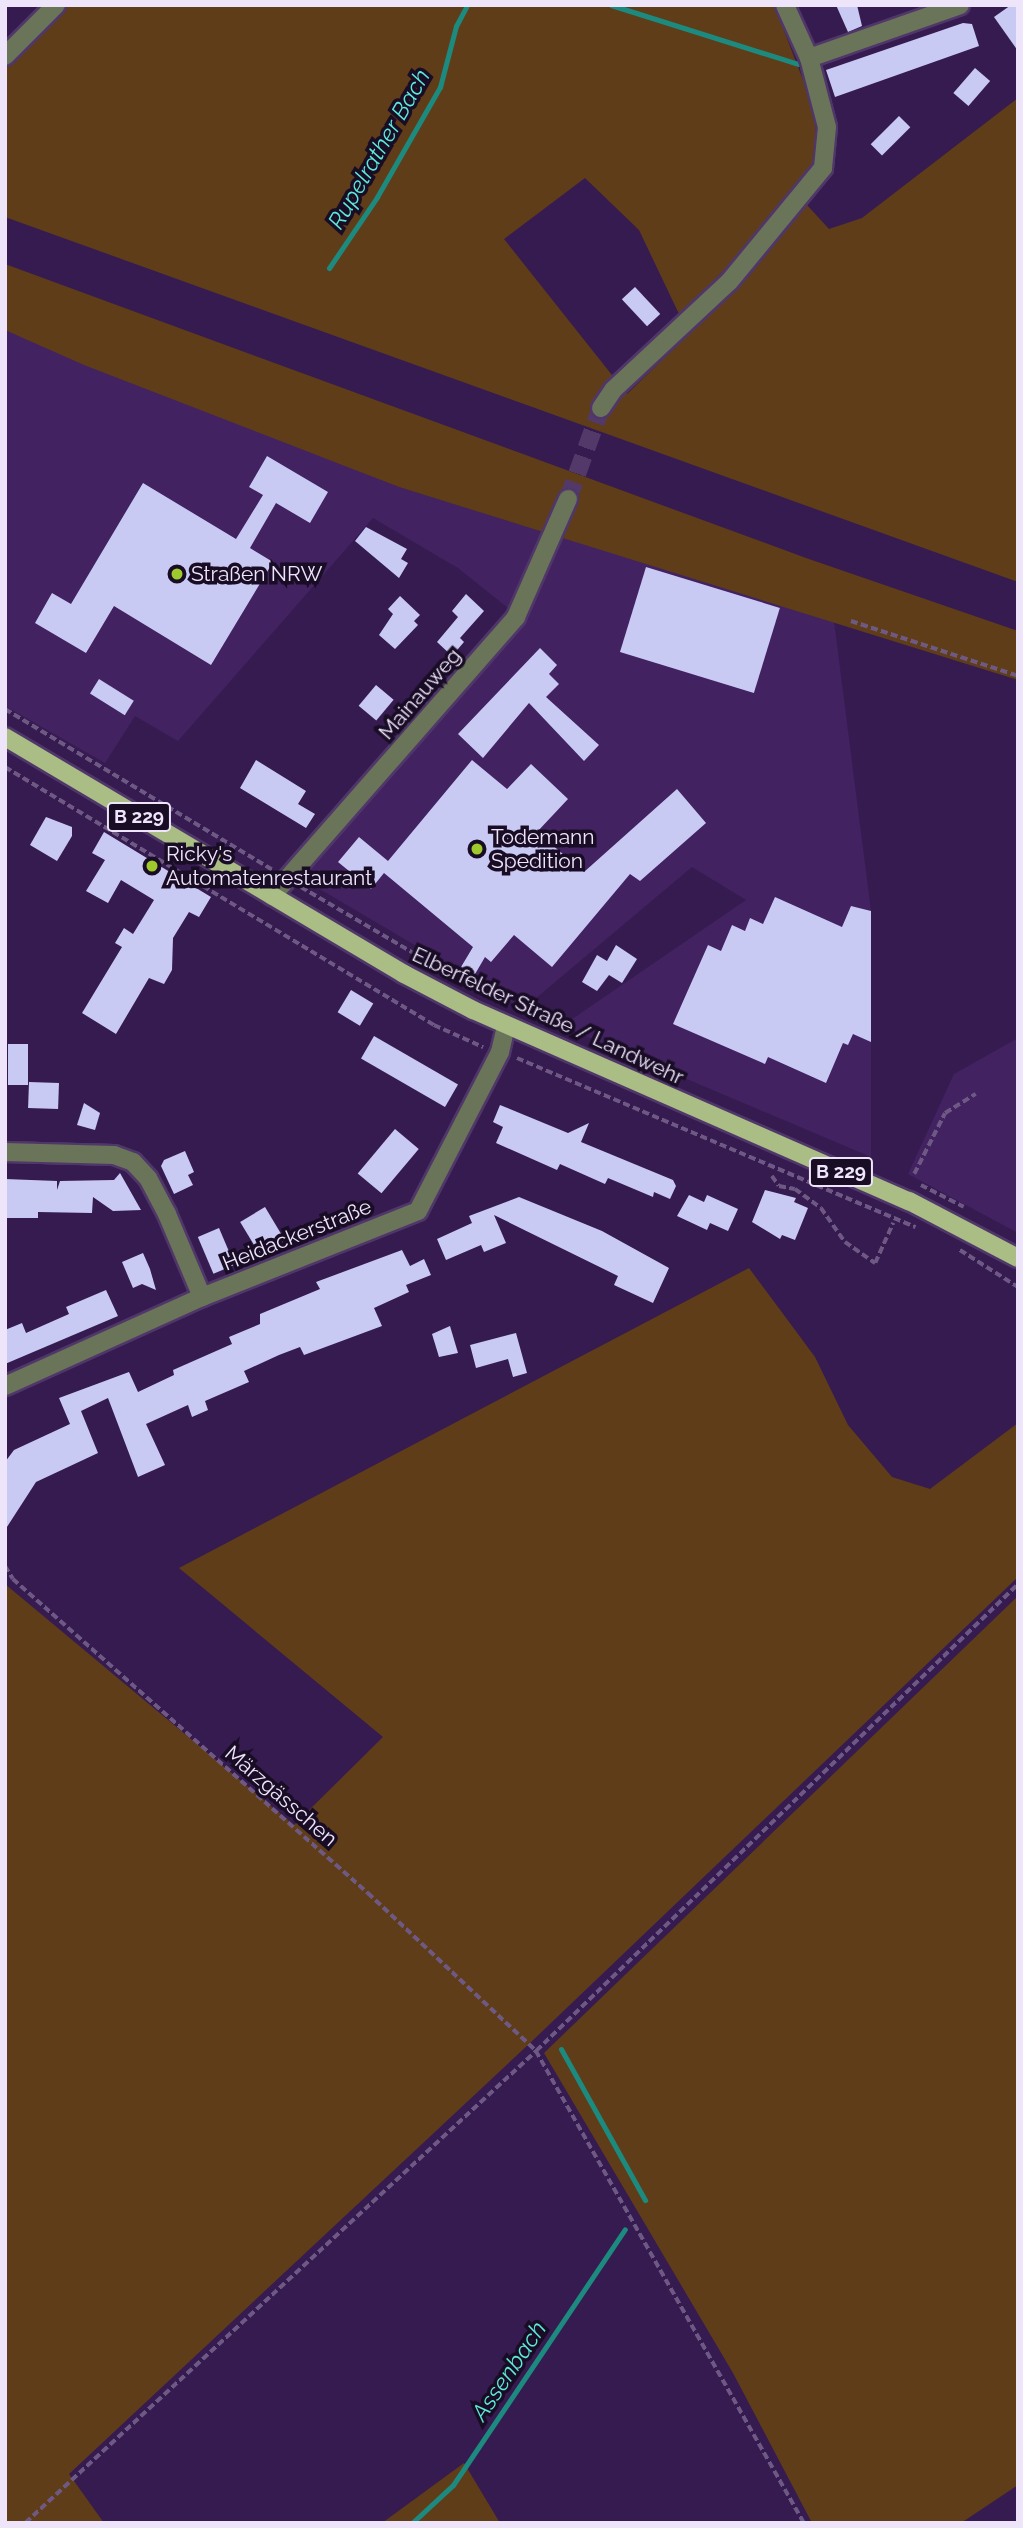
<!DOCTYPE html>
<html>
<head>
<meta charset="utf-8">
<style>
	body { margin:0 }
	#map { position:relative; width:1023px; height:2528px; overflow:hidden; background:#361b51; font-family:Raleway,sans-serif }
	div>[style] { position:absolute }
	.built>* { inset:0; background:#422260 }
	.green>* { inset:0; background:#5f3d19 }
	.stream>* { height:5px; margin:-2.5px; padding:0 2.5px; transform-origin:2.5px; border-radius:2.5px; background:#1d8a7f }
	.building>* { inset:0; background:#c9caf4; transform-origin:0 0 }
	.minor-tunnel>* { height:18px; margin-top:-9px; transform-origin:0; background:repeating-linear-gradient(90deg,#52396a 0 18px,transparent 0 27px) }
	.path>* { height:3.5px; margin-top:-1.75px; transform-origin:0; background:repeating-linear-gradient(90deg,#6e5984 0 7px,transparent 0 10.5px) }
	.roads { filter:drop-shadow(2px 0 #503769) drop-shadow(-2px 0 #503769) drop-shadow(0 2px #503769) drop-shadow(0 -2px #503769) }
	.minor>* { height:18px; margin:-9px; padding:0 9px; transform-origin:9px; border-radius:9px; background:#6a7459 }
	.major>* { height:18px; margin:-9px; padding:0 9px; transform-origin:9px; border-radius:9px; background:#a9bd85 }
	.dots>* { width:19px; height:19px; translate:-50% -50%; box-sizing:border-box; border:4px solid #190d25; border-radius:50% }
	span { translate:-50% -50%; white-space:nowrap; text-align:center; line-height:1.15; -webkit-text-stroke:7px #190d25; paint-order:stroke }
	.shield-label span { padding:2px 5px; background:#190d25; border:2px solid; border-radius:5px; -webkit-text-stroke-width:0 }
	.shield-label { font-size:19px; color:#eee5fa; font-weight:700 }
	.poi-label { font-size:21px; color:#eee5fa }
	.left { translate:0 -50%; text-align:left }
	.street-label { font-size:21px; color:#eee5fa }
	.water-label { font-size:23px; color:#5ceada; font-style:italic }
	.frame { position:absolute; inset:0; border:7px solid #eee5fa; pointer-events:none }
</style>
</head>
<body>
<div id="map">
	<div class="built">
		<i style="clip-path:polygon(5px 330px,399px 487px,834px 621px,871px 911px,871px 1157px,562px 1026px,746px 900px,692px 867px,523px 1009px,301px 878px,523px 620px,458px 568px,373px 518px,178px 741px,135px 716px,105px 763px,5px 706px)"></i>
		<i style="clip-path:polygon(1018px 1038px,1018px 1233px,908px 1174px,954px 1074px)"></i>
	</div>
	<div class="green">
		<i style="clip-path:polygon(68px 5px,774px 5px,814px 108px,817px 157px,789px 202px,680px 316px,639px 230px,585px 178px,504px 239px,627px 394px,748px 277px,807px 205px,829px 229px,862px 218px,1018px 98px,1018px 582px,5px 217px,5px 64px)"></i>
		<i style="clip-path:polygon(5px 264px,806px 558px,1018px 631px,1018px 680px,399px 487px,84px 365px,5px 330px)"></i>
		<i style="clip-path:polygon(749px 1268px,815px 1357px,848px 1425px,892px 1477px,930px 1489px,1018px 1423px,1018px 1577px,530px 2043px,69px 2474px,104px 2523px,5px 2523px,5px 1584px,294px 1825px,383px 1737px,179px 1568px)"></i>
		<i style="clip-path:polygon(1018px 1596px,1018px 2485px,961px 2523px,812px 2523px,733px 2373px,544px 2053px)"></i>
		<i style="clip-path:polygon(464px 2463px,500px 2523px,382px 2523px)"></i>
	</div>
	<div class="stream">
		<i style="left:611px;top:5px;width:196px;rotate:17.5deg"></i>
		<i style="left:329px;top:268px;width:86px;rotate:-55.9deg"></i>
		<i style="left:377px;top:197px;width:127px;rotate:-60.2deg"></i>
		<i style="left:440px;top:87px;width:63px;rotate:-75.3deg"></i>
		<i style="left:456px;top:26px;width:24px;rotate:-62deg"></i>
		<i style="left:561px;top:2049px;width:173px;rotate:60.9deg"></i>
		<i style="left:412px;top:2523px;width:56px;rotate:-42.8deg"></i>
		<i style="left:453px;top:2485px;width:308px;rotate:-56.1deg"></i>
	</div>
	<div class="building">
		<i style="clip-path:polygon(836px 5px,857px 5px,862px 26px,848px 32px)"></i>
		<i style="clip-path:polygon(1011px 5px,1018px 5px,1018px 51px,994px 17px)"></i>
		<i style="clip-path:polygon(963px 23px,972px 24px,979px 46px,835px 97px,826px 70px)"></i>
		<i style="left:975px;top:68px;width:20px;height:33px;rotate:41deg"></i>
		<i style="left:899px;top:116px;width:16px;height:40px;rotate:45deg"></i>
		<i style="left:635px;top:287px;width:37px;height:18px;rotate:47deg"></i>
		<i style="clip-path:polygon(267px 456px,328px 492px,310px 523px,276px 503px,250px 548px,273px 562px,211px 665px,114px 606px,86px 653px,35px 623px,52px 593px,71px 604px,143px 483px,236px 539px,263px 495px,249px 487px)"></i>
		<i style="clip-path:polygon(366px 527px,407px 549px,401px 559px,408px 563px,399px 578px,355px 541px)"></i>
		<i style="left:646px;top:567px;width:140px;height:89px;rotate:17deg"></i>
		<i style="clip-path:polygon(466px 594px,484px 611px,460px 638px,464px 642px,452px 656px,437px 642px,458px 617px,452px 611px)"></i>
		<i style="clip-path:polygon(400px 596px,420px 615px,414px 621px,418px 625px,395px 649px,379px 635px,393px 614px,388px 609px)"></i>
		<i style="clip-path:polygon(540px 648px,557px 665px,549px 674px,559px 684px,546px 697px,599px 745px,584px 761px,529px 703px,483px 758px,458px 734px)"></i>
		<i style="left:99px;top:679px;width:41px;height:17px;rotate:32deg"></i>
		<i style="left:376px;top:685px;width:23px;height:27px;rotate:40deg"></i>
		<i style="clip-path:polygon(256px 760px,306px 791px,298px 804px,315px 814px,306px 828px,240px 788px)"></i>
		<i style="clip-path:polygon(472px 760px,507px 789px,531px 764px,568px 799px,537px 832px,584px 872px,677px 789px,706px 823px,640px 881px,630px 874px,552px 967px,514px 935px,491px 962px,485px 957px,471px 981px,458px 972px,473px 947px,384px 873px,371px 889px,338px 862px,359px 837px,388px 861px)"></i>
		<i style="clip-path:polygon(46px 817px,72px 827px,72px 836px,57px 861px,30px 845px)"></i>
		<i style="clip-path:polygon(104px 832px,211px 897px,199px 917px,189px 912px,173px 938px,172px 970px,164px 984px,149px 978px,116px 1034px,82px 1013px,122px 947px,115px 943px,124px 928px,133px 934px,154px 900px,121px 880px,108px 903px,86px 891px,105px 860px,92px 853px)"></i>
		<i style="clip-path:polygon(775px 897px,842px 927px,851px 906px,871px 911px,871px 1042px,853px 1034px,848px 1045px,843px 1043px,826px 1083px,768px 1057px,765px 1064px,673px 1024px,708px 945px,721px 951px,732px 925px,745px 931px,750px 918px,763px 924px)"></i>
		<i style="clip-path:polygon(616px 945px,637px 959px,622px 983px,609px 975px,597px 991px,582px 982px,597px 955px,607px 961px)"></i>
		<i style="left:351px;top:990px;width:26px;height:26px;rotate:31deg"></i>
		<i style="left:374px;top:1036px;width:97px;height:26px;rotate:30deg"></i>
		<i style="left:8px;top:1044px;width:20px;height:41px"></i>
		<i style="left:29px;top:1082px;width:30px;height:26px;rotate:2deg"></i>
		<i style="clip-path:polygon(84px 1103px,100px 1113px,95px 1130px,77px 1125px)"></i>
		<i style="clip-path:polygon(500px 1105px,568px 1133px,589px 1123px,581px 1142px,673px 1180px,676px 1186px,670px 1199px,654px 1192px,653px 1197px,608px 1178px,605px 1184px,560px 1164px,557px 1170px,496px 1143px,503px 1127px,493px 1122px)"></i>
		<i style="left:395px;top:1129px;width:31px;height:58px;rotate:40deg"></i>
		<i style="clip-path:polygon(185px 1151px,194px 1172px,188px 1175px,193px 1185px,174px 1194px,161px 1166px,164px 1160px)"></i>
		<i style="clip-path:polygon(120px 1173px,141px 1210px,113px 1211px,93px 1197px,92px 1213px,38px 1212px,38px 1218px,5px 1218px,5px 1179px,57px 1181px,57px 1190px,60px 1181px,114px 1180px)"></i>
		<i style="clip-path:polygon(765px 1190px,796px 1198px,794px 1202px,808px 1208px,795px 1240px,782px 1235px,780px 1239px,752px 1222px)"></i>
		<i style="clip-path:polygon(689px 1195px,704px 1202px,707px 1195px,738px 1209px,728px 1231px,710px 1223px,707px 1230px,677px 1216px)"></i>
		<i style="clip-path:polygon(519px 1197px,602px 1231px,669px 1268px,653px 1303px,614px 1285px,618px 1276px,494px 1215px,506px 1243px,484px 1252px,481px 1245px,446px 1260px,437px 1239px,472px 1223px,469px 1216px)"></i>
		<i style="left:265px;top:1207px;width:39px;height:29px;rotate:59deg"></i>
		<i style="left:219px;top:1228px;width:40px;height:23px;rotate:67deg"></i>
		<i style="clip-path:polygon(402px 1250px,410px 1266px,424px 1259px,431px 1275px,406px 1285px,409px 1292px,374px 1308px,382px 1326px,304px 1355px,300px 1347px,279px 1355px,244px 1371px,249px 1382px,205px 1401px,208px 1410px,192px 1417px,188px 1405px,146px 1424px,165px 1465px,138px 1477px,108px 1398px,81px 1411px,98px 1453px,36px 1482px,5px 1530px,5px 1462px,14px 1450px,70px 1424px,59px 1398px,129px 1372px,138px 1392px,174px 1375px,173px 1370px,232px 1344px,229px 1337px,260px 1324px,260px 1314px,320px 1289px,316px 1282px)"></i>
		<i style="clip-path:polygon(143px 1253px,150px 1269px,156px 1290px,142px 1284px,133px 1288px,122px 1262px)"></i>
		<i style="clip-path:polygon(106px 1290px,118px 1316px,5px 1364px,5px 1330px,22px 1323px,26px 1333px,69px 1314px,66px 1307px)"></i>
		<i style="clip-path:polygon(450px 1326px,458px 1353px,439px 1357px,432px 1334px)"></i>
		<i style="clip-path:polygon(516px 1333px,527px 1373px,513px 1377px,508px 1359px,476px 1368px,470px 1345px)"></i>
	</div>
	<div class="minor-tunnel">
		<i style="left:568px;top:499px;width:97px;rotate:-70.1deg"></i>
	</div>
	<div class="path">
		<i style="left:851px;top:621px;width:176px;rotate:18.2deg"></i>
		<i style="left:5px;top:709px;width:313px;rotate:31deg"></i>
		<i style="left:5px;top:767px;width:501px;rotate:31.02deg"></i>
		<i style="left:434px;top:1025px;width:54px;rotate:24.2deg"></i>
		<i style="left:301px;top:887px;width:196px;rotate:30.4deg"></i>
		<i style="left:517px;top:1058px;width:433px;rotate:23deg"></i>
		<i style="left:914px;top:1174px;width:68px;rotate:-63.1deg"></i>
		<i style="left:945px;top:1113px;width:36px;rotate:-32deg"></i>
		<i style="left:772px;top:1176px;width:12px;rotate:55deg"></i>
		<i style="left:779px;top:1186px;width:16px;rotate:11deg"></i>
		<i style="left:795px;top:1189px;width:32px;rotate:36deg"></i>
		<i style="left:821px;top:1208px;width:42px;rotate:54.8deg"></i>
		<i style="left:845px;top:1242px;width:37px;rotate:35deg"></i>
		<i style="left:875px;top:1263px;width:44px;rotate:-65.8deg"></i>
		<i style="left:921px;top:1185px;width:48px;rotate:27.1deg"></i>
		<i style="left:960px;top:1250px;width:69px;rotate:32.5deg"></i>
		<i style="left:5px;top:1566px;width:15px;rotate:58deg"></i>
		<i style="left:13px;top:1579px;width:474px;rotate:41.5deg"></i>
		<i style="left:368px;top:1893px;width:231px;rotate:43.2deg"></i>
		<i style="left:536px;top:2051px;width:543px;rotate:60.41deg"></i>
		<i style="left:25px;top:2523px;width:696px;rotate:-42.73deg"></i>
		<i style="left:536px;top:2051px;width:671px;rotate:-44.09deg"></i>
	</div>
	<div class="roads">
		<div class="minor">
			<i style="left:5px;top:56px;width:72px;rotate:-45deg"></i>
			<i style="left:809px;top:58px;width:160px;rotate:-19.3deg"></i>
			<i style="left:601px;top:408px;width:22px;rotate:-56deg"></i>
			<i style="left:613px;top:390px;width:158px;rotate:-43deg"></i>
			<i style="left:729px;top:282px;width:148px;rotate:-50.5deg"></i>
			<i style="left:823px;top:168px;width:41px;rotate:-84.4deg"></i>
			<i style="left:827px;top:127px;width:71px;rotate:-104.6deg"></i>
			<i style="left:809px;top:58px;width:58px;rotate:-114.4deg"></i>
			<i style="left:272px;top:896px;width:371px;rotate:-48.8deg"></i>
			<i style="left:516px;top:617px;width:129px;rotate:-66.2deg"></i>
			<i style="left:5px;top:1152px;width:109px;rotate:1.6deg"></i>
			<i style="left:114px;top:1155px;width:20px;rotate:20deg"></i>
			<i style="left:133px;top:1162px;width:22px;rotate:47deg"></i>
			<i style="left:148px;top:1178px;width:41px;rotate:62.2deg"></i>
			<i style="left:167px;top:1214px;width:90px;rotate:67.1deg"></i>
			<i style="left:5px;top:1386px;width:216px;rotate:-24.3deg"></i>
			<i style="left:202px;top:1297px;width:232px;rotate:-21.7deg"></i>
			<i style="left:418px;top:1211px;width:179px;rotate:-62.7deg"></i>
			<i style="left:500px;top:1052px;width:27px;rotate:-77deg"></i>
		</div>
		<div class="major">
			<i style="left:5px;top:737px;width:464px;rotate:30.7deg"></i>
			<i style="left:404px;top:974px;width:78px;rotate:27.6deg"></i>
			<i style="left:473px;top:1010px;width:476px;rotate:23.7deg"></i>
			<i style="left:909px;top:1201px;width:123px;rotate:27.6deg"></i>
		</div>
	</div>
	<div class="dots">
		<i style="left:177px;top:574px;background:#9fca2d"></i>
		<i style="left:477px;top:849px;background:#9fca2d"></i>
		<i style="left:152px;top:866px;background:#9fca2d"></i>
	</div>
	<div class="shield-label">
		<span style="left:139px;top:817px">B 229</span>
		<span style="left:841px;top:1172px">B 229</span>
	</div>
	<div class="poi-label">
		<span class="left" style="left:191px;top:574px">Straßen NRW</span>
		<span class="left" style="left:491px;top:849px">Todemann<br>Spedition</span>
		<span class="left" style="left:166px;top:866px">Ricky's<br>Automatenrestaurant</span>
	</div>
	<div class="street-label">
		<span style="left:420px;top:694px;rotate:-49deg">Mainauweg</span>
		<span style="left:548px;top:1016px;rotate:25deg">Elberfelder Straße / Landwehr</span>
		<span style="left:297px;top:1235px;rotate:-22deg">Heidackerstraße</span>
		<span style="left:281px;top:1796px;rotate:41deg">Märzgässchen</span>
	</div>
	<div class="water-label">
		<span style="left:379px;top:149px;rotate:-60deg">Rupelrather Bach</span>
		<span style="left:509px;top:2371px;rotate:-56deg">Assenbach</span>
	</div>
	<div class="frame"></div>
</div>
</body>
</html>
